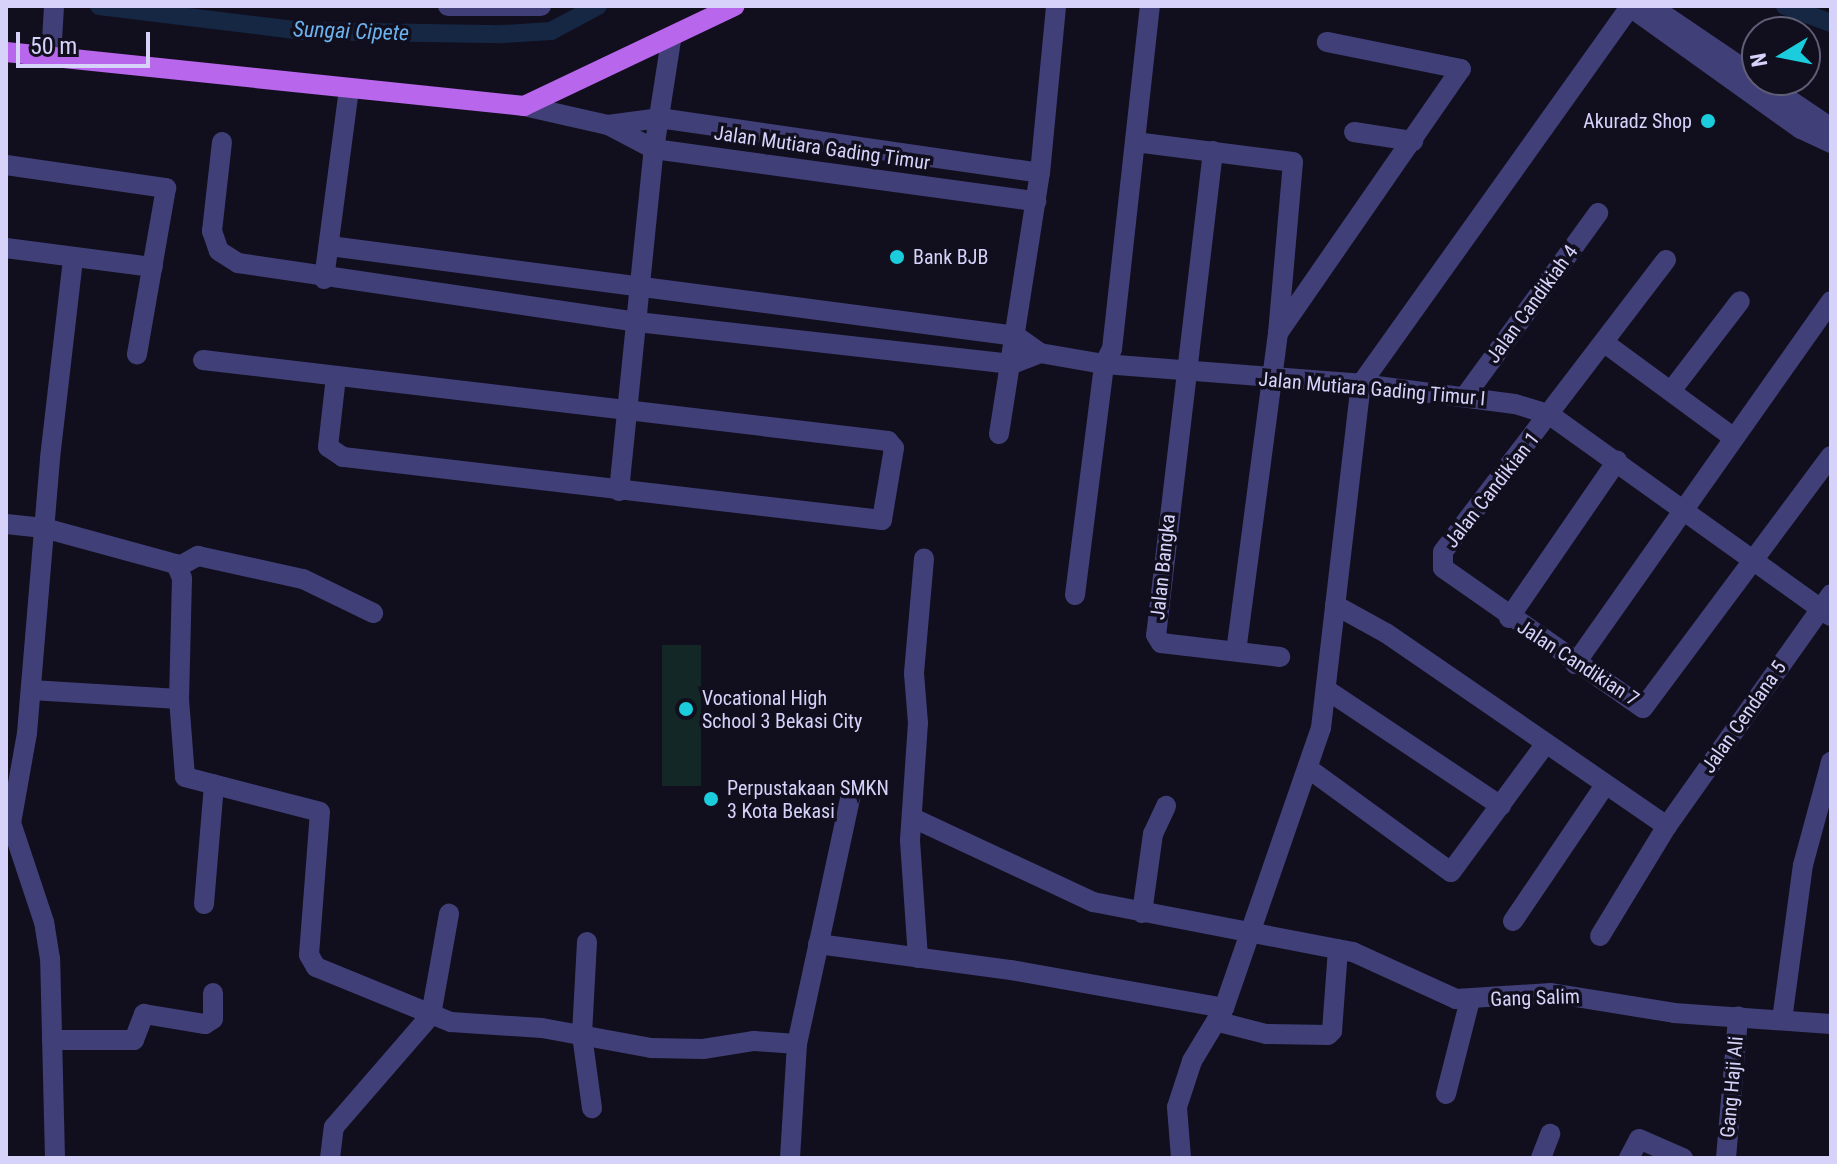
<!DOCTYPE html>
<html>
<head>
<meta charset="utf-8">
<style>
	body { margin:0 }
	#map { position:relative; width:1837px; height:1164px; overflow:hidden; background:#110f1e; font-family:"Roboto Condensed",sans-serif }
	div>[style] { position:absolute }
	.green>* { inset:0; background:#132826; transform-origin:0 0 }
	.canal>* { height:18px; margin:-9px; padding:0 9px; transform-origin:9px; border-radius:9px; background:#152743 }
	.minor>* { height:20px; margin:-10px; padding:0 10px; transform-origin:10px; border-radius:10px; background:#413f78 }
	.major>* { height:20px; margin:-10px; padding:0 10px; transform-origin:10px; border-radius:10px; background:#b866ec }
	.dots>* { width:22px; height:22px; translate:-50% -50%; box-sizing:border-box; border:4px solid #110f1e; border-radius:50% }
	span { translate:-50% -50%; white-space:nowrap; text-align:center; line-height:1.15; -webkit-text-stroke:7px #110f1e; paint-order:stroke }
	.poi-label { font-size:20px; color:#d6d2fa }
	.right { translate:-100% -50%; text-align:right }
	.left { translate:0 -50%; text-align:left }
	.street-label { font-size:20px; color:#d6d2fa }
	.water-label { font-size:22px; color:#6cb3ed; font-style:italic }
	.frame { position:absolute; inset:0; border:8px solid #d6d2fa; pointer-events:none }
	.north { position:absolute; left:1741px; top:16px; width:80px; height:80px; box-sizing:border-box; background:#110f1e; border:2px solid #605d76; border-radius:50%; rotate:260deg; font-size:22px; font-weight:700; line-height:32px; text-align:center; color:#d6d2fa }
	.north::after { content:''; display:block; margin:auto; width:28px; height:36px; background:#1bccdd; clip-path:polygon(50% 0,100% 100%,50% 72%,0 100%) }
	.scale { position:absolute; left:16px; top:32px; width:134px; height:36px; box-sizing:border-box; border:4px solid #d6d2fa; border-top:0; padding-left:10px; font-size:24px; line-height:28px; white-space:nowrap; color:#d6d2fa; -webkit-text-stroke:6px #110f1e; paint-order:stroke }
</style>
</head>
<body>
<div id="map">
	<div class="green">
		<i style="left:662px;top:645px;width:39px;height:141px"></i>
	</div>
	<div class="canal">
		<i style="left:99px;top:6px;width:205px;rotate:7deg"></i>
		<i style="left:302px;top:31px;width:201px;rotate:0.9deg"></i>
		<i style="left:503px;top:34px;width:48px;rotate:-3.6deg"></i>
		<i style="left:551px;top:31px;width:53px;rotate:-28deg"></i>
		<i style="left:1785px;top:6px;width:49px;rotate:20.3deg"></i>
	</div>
	<div class="minor">
		<i style="left:448px;top:6px;width:93px"></i>
		<i style="left:1629px;top:6px;width:211px;rotate:35.6deg"></i>
		<i style="left:1801px;top:129px;width:33px;rotate:25deg"></i>
		<i style="left:1654px;top:8px;width:214px;rotate:34.1deg"></i>
		<i style="left:51px;top:57px;width:51px;rotate:-86.6deg"></i>
		<i style="left:524px;top:106px;width:86px;rotate:12.7deg"></i>
		<i style="left:608px;top:125px;width:52px;rotate:27.6deg"></i>
		<i style="left:654px;top:149px;width:386px;rotate:7.8deg"></i>
		<i style="left:608px;top:125px;width:51px;rotate:-7.8deg"></i>
		<i style="left:659px;top:118px;width:385px;rotate:8.2deg"></i>
		<i style="left:1354px;top:132px;width:60px;rotate:8.7deg"></i>
		<i style="left:222px;top:142px;width:90px;rotate:96.4deg"></i>
		<i style="left:212px;top:231px;width:21px;rotate:71deg"></i>
		<i style="left:219px;top:251px;width:22px;rotate:32deg"></i>
		<i style="left:238px;top:263px;width:403px;rotate:8.4deg"></i>
		<i style="left:637px;top:322px;width:377px;rotate:6.4deg"></i>
		<i style="left:1012px;top:364px;width:30px;rotate:-21deg"></i>
		<i style="left:1135px;top:142px;width:159px;rotate:7.2deg"></i>
		<i style="left:1293px;top:162px;width:172px;rotate:95deg"></i>
		<i style="left:1278px;top:333px;width:321px;rotate:97.5deg"></i>
		<i style="left:1213px;top:151px;width:487px;rotate:96.7deg"></i>
		<i style="left:1156px;top:635px;width:9px;rotate:58deg"></i>
		<i style="left:1161px;top:643px;width:120px;rotate:6.7deg"></i>
		<i style="left:6px;top:165px;width:162px;rotate:8.2deg"></i>
		<i style="left:166px;top:188px;width:169px;rotate:99.9deg"></i>
		<i style="left:330px;top:246px;width:692px;rotate:7.47deg"></i>
		<i style="left:1016px;top:336px;width:29px;rotate:35deg"></i>
		<i style="left:1040px;top:353px;width:65px;rotate:9.8deg"></i>
		<i style="left:1104px;top:364px;width:258px;rotate:4.4deg"></i>
		<i style="left:1361px;top:384px;width:155px;rotate:7.4deg"></i>
		<i style="left:1515px;top:404px;width:37px;rotate:17deg"></i>
		<i style="left:1550px;top:415px;width:345px;rotate:35.6deg"></i>
		<i style="left:6px;top:248px;width:148px;rotate:7.4deg"></i>
		<i style="left:1666px;top:260px;width:367px;rotate:127.4deg"></i>
		<i style="left:1443px;top:552px;width:16px;rotate:90deg"></i>
		<i style="left:1443px;top:568px;width:244px;rotate:35deg"></i>
		<i style="left:1643px;top:708px;width:314px;rotate:-53.3deg"></i>
		<i style="left:324px;top:279px;width:192px;rotate:-82.5deg"></i>
		<i style="left:1278px;top:333px;width:321px;rotate:-55.3deg"></i>
		<i style="left:1461px;top:69px;width:137px;rotate:-168.6deg"></i>
		<i style="left:1606px;top:344px;width:159px;rotate:36.3deg"></i>
		<i style="left:203px;top:360px;width:690px;rotate:6.74deg"></i>
		<i style="left:888px;top:441px;width:9px;rotate:49deg"></i>
		<i style="left:894px;top:448px;width:73px;rotate:99.5deg"></i>
		<i style="left:882px;top:520px;width:543px;rotate:-173.33deg"></i>
		<i style="left:343px;top:457px;width:18px;rotate:-146deg"></i>
		<i style="left:328px;top:447px;width:70px;rotate:-83.5deg"></i>
		<i style="left:1671px;top:391px;width:113px;rotate:-52.5deg"></i>
		<i style="left:1466px;top:395px;width:225px;rotate:-54deg"></i>
		<i style="left:999px;top:434px;width:264px;rotate:-81.1deg"></i>
		<i style="left:1040px;top:173px;width:168px;rotate:-84.5deg"></i>
		<i style="left:619px;top:491px;width:344px;rotate:-84.2deg"></i>
		<i style="left:654px;top:149px;width:109px;rotate:-81.1deg"></i>
		<i style="left:6px;top:524px;width:38px;rotate:6deg"></i>
		<i style="left:44px;top:528px;width:137px;rotate:15.3deg"></i>
		<i style="left:176px;top:564px;width:15px;rotate:67deg"></i>
		<i style="left:182px;top:578px;width:121px;rotate:91.4deg"></i>
		<i style="left:178px;top:567px;width:23px;rotate:-29deg"></i>
		<i style="left:198px;top:556px;width:107px;rotate:12.4deg"></i>
		<i style="left:303px;top:579px;width:78px;rotate:25.9deg"></i>
		<i style="left:1075px;top:595px;width:233px;rotate:-82.8deg"></i>
		<i style="left:1104px;top:364px;width:17px;rotate:-62deg"></i>
		<i style="left:1112px;top:349px;width:345px;rotate:-83.7deg"></i>
		<i style="left:1335px;top:605px;width:58px;rotate:28.8deg"></i>
		<i style="left:1386px;top:633px;width:341px;rotate:34.5deg"></i>
		<i style="left:1509px;top:618px;width:191px;rotate:-55.5deg"></i>
		<i style="left:1575px;top:664px;width:444px;rotate:-54.8deg"></i>
		<i style="left:31px;top:690px;width:148px;rotate:3.5deg"></i>
		<i style="left:179px;top:699px;width:78px;rotate:85.6deg"></i>
		<i style="left:185px;top:777px;width:139px;rotate:14.5deg"></i>
		<i style="left:320px;top:812px;width:143px;rotate:94.4deg"></i>
		<i style="left:309px;top:955px;width:14px;rotate:60deg"></i>
		<i style="left:316px;top:967px;width:146px;rotate:22.2deg"></i>
		<i style="left:451px;top:1022px;width:91px;rotate:3.8deg"></i>
		<i style="left:542px;top:1028px;width:111px;rotate:10.4deg"></i>
		<i style="left:651px;top:1048px;width:52px;rotate:1.1deg"></i>
		<i style="left:703px;top:1049px;width:52px;rotate:-8.9deg"></i>
		<i style="left:754px;top:1041px;width:43px;rotate:4deg"></i>
		<i style="left:1327px;top:690px;width:209px;rotate:33.7deg"></i>
		<i style="left:1309px;top:769px;width:175px;rotate:36deg"></i>
		<i style="left:1451px;top:872px;width:160px;rotate:-53.6deg"></i>
		<i style="left:913px;top:818px;width:199px;rotate:25deg"></i>
		<i style="left:1093px;top:902px;width:265px;rotate:10.9deg"></i>
		<i style="left:1353px;top:952px;width:113px;rotate:24.5deg"></i>
		<i style="left:1456px;top:999px;width:95px;rotate:-3.6deg"></i>
		<i style="left:1551px;top:993px;width:125px;rotate:9.2deg"></i>
		<i style="left:1674px;top:1013px;width:157px;rotate:4deg"></i>
		<i style="left:204px;top:904px;width:120px;rotate:-85.2deg"></i>
		<i style="left:1142px;top:913px;width:80px;rotate:-82.1deg"></i>
		<i style="left:1153px;top:834px;width:31px;rotate:-65deg"></i>
		<i style="left:1513px;top:921px;width:164px;rotate:-55.9deg"></i>
		<i style="left:1600px;top:936px;width:129px;rotate:-58.7deg"></i>
		<i style="left:1667px;top:826px;width:284px;rotate:-54.7deg"></i>
		<i style="left:587px;top:942px;width:93px;rotate:93.1deg"></i>
		<i style="left:582px;top:1035px;width:74px;rotate:82.2deg"></i>
		<i style="left:818px;top:944px;width:195px;rotate:7.7deg"></i>
		<i style="left:1011px;top:970px;width:216px;rotate:10.1deg"></i>
		<i style="left:918px;top:958px;width:118px;rotate:-93.9deg"></i>
		<i style="left:910px;top:840px;width:117px;rotate:-86.1deg"></i>
		<i style="left:918px;top:723px;width:50px;rotate:-94.6deg"></i>
		<i style="left:914px;top:673px;width:115px;rotate:-85deg"></i>
		<i style="left:1782px;top:1020px;width:156px;rotate:-82.3deg"></i>
		<i style="left:1803px;top:865px;width:107px;rotate:-74.8deg"></i>
		<i style="left:1219px;top:1022px;width:49px;rotate:14.3deg"></i>
		<i style="left:1266px;top:1034px;width:62px;rotate:0.9deg"></i>
		<i style="left:1328px;top:1035px;width:6px;rotate:-45deg"></i>
		<i style="left:1332px;top:1031px;width:82px;rotate:-85.8deg"></i>
		<i style="left:52px;top:1040px;width:82px"></i>
		<i style="left:134px;top:1040px;width:28px;rotate:-69deg"></i>
		<i style="left:144px;top:1014px;width:62px;rotate:9.3deg"></i>
		<i style="left:205px;top:1024px;width:9px;rotate:-32deg"></i>
		<i style="left:213px;top:1019px;width:26px;rotate:-90deg"></i>
		<i style="left:1446px;top:1094px;width:97px;rotate:-75.7deg"></i>
		<i style="left:55px;top:1158px;width:199px;rotate:-91.4deg"></i>
		<i style="left:50px;top:959px;width:37px;rotate:-99deg"></i>
		<i style="left:44px;top:922px;width:104px;rotate:-108.4deg"></i>
		<i style="left:11px;top:823px;width:91px;rotate:-79.9deg"></i>
		<i style="left:27px;top:733px;width:276px;rotate:-85.2deg"></i>
		<i style="left:50px;top:458px;width:199px;rotate:-83.4deg"></i>
		<i style="left:330px;top:1158px;width:31px;rotate:-83deg"></i>
		<i style="left:334px;top:1127px;width:148px;rotate:-49.1deg"></i>
		<i style="left:431px;top:1015px;width:103px;rotate:-79.9deg"></i>
		<i style="left:790px;top:1158px;width:114px;rotate:-86.5deg"></i>
		<i style="left:797px;top:1044px;width:256px;rotate:-77.8deg"></i>
		<i style="left:1181px;top:1158px;width:51px;rotate:-94.5deg"></i>
		<i style="left:1177px;top:1107px;width:48px;rotate:-71.9deg"></i>
		<i style="left:1192px;top:1061px;width:62px;rotate:-58.9deg"></i>
		<i style="left:1224px;top:1008px;width:296px;rotate:-70.9deg"></i>
		<i style="left:1321px;top:728px;width:346px;rotate:-83.4deg"></i>
		<i style="left:1361px;top:384px;width:465px;rotate:-54.5deg"></i>
		<i style="left:1541px;top:1158px;width:26px;rotate:-69deg"></i>
		<i style="left:1629px;top:1158px;width:21px;rotate:-62deg"></i>
		<i style="left:1639px;top:1139px;width:48px;rotate:23.4deg"></i>
		<i style="left:1726px;top:1158px;width:142px;rotate:-85.1deg"></i>
	</div>
	<div class="major">
		<i style="left:6px;top:52px;width:521px;rotate:5.95deg"></i>
		<i style="left:524px;top:106px;width:233px;rotate:-25.4deg"></i>
	</div>
	<div class="dots">
		<i style="left:1708px;top:121px;background:#1bccdd"></i>
		<i style="left:897px;top:257px;background:#1bccdd"></i>
		<i style="left:686px;top:709px;background:#1bccdd"></i>
		<i style="left:711px;top:799px;background:#1bccdd"></i>
	</div>
	<div class="poi-label">
		<span class="right" style="left:1692px;top:121px">Akuradz Shop</span>
		<span class="left" style="left:913px;top:257px">Bank BJB</span>
		<span class="left" style="left:702px;top:710px">Vocational High<br>School 3 Bekasi City</span>
		<span class="left" style="left:727px;top:800px">Perpustakaan SMKN<br>3 Kota Bekasi</span>
	</div>
	<div class="street-label">
		<span style="left:822px;top:148px;rotate:8deg">Jalan Mutiara Gading Timur</span>
		<span style="left:1532px;top:304px;rotate:-54deg">Jalan Candikiah 4</span>
		<span style="left:1372px;top:389px;rotate:5deg">Jalan Mutiara Gading Timur I</span>
		<span style="left:1492px;top:490px;rotate:-52deg">Jalan Candikian 1</span>
		<span style="left:1163px;top:567px;rotate:-84deg">Jalan Bangka</span>
		<span style="left:1578px;top:663px;rotate:33deg">Jalan Candikian 7</span>
		<span style="left:1744px;top:717px;rotate:-55deg">Jalan Cendana 5</span>
		<span style="left:1535px;top:998px;rotate:-2deg">Gang Salim</span>
		<span style="left:1732px;top:1087px;rotate:-85deg">Gang Haji Ali</span>
	</div>
	<div class="water-label">
		<span style="left:351px;top:31px;rotate:2deg">Sungai Cipete</span>
	</div>
	<div class="frame"></div>
	<div class="north">N</div>
	<div class="scale">50 m</div>
</div>
</body>
</html>
